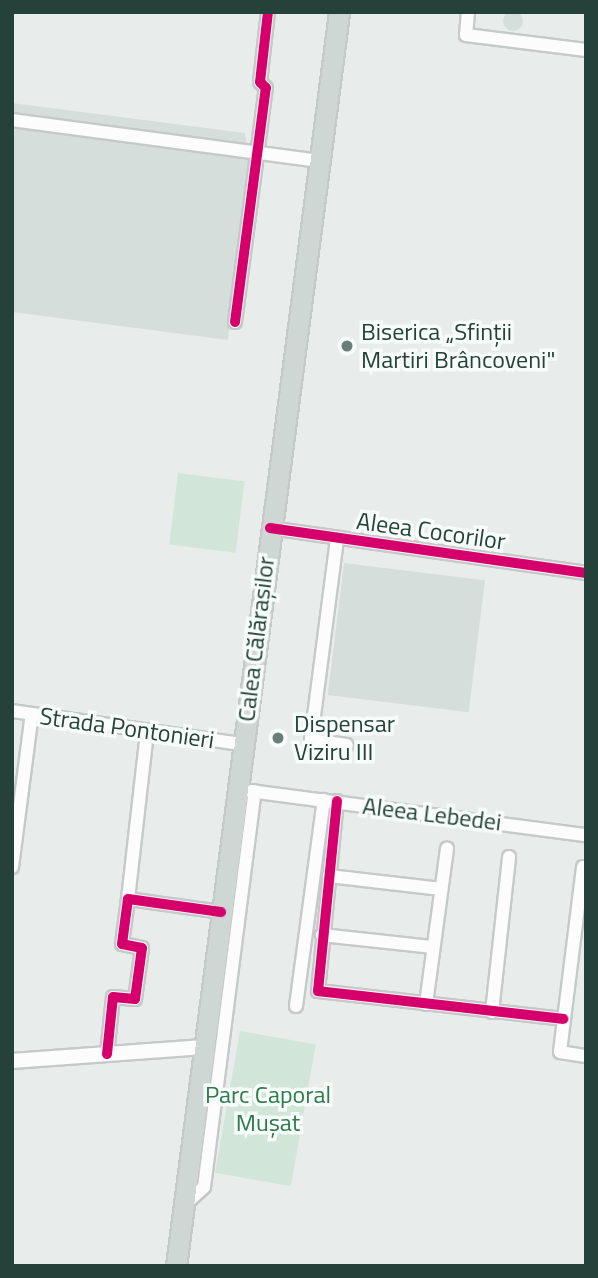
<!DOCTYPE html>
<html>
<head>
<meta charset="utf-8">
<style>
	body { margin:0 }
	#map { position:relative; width:598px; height:1278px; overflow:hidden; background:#e8edeb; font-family:"Titillium Web",sans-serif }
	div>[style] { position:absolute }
	.built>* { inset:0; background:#d6dedb; transform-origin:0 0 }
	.round { border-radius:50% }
	.green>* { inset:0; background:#d1e6d8; transform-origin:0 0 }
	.roads { filter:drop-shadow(2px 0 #c5cac8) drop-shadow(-2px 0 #c5cac8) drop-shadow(0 2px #c5cac8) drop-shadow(0 -2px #c5cac8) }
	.minor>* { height:12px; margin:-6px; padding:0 6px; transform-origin:6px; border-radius:6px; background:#fcfcfc }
	.tertiary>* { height:14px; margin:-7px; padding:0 7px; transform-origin:7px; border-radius:7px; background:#fcfcfc }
	.primary>* { height:19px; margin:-9.5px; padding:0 9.5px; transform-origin:9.5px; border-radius:9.5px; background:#cfd7d5 }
	.cycleway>* { height:10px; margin:-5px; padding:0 5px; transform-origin:5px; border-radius:5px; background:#d6006c }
	.dots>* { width:19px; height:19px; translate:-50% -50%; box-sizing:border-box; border:4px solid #f7fbf9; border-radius:50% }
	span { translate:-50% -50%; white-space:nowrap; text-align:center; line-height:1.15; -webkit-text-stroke:7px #f7fbf9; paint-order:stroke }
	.poi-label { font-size:24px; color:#24423a }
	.left { translate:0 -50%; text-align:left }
	.street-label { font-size:24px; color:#24423a }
	.park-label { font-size:24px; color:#2d7a4b }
	.frame { position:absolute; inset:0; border:14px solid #24423a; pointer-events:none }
</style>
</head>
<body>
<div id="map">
	<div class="built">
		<i class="round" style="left:503px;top:11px;width:20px;height:20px"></i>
		<i style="clip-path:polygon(12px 103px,245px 133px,249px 156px,228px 340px,12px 312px)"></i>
		<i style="left:344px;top:563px;width:142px;height:133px;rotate:7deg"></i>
	</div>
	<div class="green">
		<i style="left:178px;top:473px;width:67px;height:72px;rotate:7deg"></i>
		<i style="left:240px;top:1031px;width:77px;height:144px;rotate:10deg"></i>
	</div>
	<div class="roads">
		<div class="minor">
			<i style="left:468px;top:12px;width:23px;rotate:95deg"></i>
			<i style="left:466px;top:35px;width:121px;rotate:7.1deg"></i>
			<i style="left:12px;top:120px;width:310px;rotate:7.6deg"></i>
			<i style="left:235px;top:322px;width:236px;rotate:-82.5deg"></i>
			<i style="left:266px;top:88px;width:8px;rotate:-135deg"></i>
			<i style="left:260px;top:82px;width:70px;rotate:-83.5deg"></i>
			<i style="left:270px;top:528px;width:319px;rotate:8.1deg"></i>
			<i style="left:337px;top:539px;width:203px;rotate:97.4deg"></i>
			<i style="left:311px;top:740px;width:36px;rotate:8deg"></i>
			<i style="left:12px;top:711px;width:232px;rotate:8.2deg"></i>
			<i style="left:250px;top:791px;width:339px;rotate:7.5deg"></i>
			<i style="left:337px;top:801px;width:191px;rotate:95.7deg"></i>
			<i style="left:318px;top:991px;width:247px;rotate:6.5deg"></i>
			<i style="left:12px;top:867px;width:154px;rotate:-82.6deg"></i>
			<i style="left:583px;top:867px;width:186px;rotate:97.1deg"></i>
			<i style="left:560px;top:1052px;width:26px;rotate:9deg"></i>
			<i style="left:329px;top:876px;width:113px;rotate:6.6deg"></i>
			<i style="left:128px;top:899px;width:169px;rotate:-83.5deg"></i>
			<i style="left:322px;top:935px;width:112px;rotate:6.2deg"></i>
			<i style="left:426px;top:1004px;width:157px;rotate:-82.3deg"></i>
			<i style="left:296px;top:1006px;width:208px;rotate:-82.3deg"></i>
			<i style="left:492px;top:1012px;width:156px;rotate:-83.7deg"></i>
			<i style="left:107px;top:1054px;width:57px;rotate:-84deg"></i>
			<i style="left:113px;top:997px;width:22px;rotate:5deg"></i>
			<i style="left:135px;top:999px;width:51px;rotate:-82.2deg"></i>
			<i style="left:142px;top:948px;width:20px;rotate:-169deg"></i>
			<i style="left:122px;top:944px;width:45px;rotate:-82.4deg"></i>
			<i style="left:128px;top:899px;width:94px;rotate:8deg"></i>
			<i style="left:183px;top:1206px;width:28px;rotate:-42deg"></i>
			<i style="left:204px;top:1187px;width:399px;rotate:-82.7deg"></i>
		</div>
		<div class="tertiary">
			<i style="left:12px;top:1061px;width:192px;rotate:-4.2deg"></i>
		</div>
		<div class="primary">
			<i style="left:176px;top:1266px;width:1265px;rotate:-82.59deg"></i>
		</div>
	</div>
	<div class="cycleway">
		<i style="left:235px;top:322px;width:236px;rotate:-82.5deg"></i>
		<i style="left:266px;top:88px;width:8px;rotate:-135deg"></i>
		<i style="left:260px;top:82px;width:70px;rotate:-83.5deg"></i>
		<i style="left:270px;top:528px;width:319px;rotate:8.1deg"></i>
		<i style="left:337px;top:801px;width:191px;rotate:95.7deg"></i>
		<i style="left:318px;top:991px;width:247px;rotate:6.5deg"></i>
		<i style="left:107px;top:1054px;width:57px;rotate:-84deg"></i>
		<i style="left:113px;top:997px;width:22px;rotate:5deg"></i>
		<i style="left:135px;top:999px;width:51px;rotate:-82.2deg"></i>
		<i style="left:142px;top:948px;width:20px;rotate:-169deg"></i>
		<i style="left:122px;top:944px;width:45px;rotate:-82.4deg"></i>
		<i style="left:128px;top:899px;width:94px;rotate:8deg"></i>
	</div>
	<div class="dots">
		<i style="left:347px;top:346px;background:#697e78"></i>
		<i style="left:278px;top:738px;background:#697e78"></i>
	</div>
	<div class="poi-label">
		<span class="left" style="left:361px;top:346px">Biserica „Sfinții<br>Martiri Brâncoveni"</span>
		<span class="left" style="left:294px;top:738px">Dispensar<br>Viziru III</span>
	</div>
	<div class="street-label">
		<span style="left:431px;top:531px;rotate:8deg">Aleea Cocorilor</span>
		<span style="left:256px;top:639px;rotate:-83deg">Calea Călărașilor</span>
		<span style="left:127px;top:728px;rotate:8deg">Strada Pontonieri</span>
		<span style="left:432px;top:814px;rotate:7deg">Aleea Lebedei</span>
	</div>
	<div class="park-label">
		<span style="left:268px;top:1109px">Parc Caporal<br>Mușat</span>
	</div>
	<div class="frame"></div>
</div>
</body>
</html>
